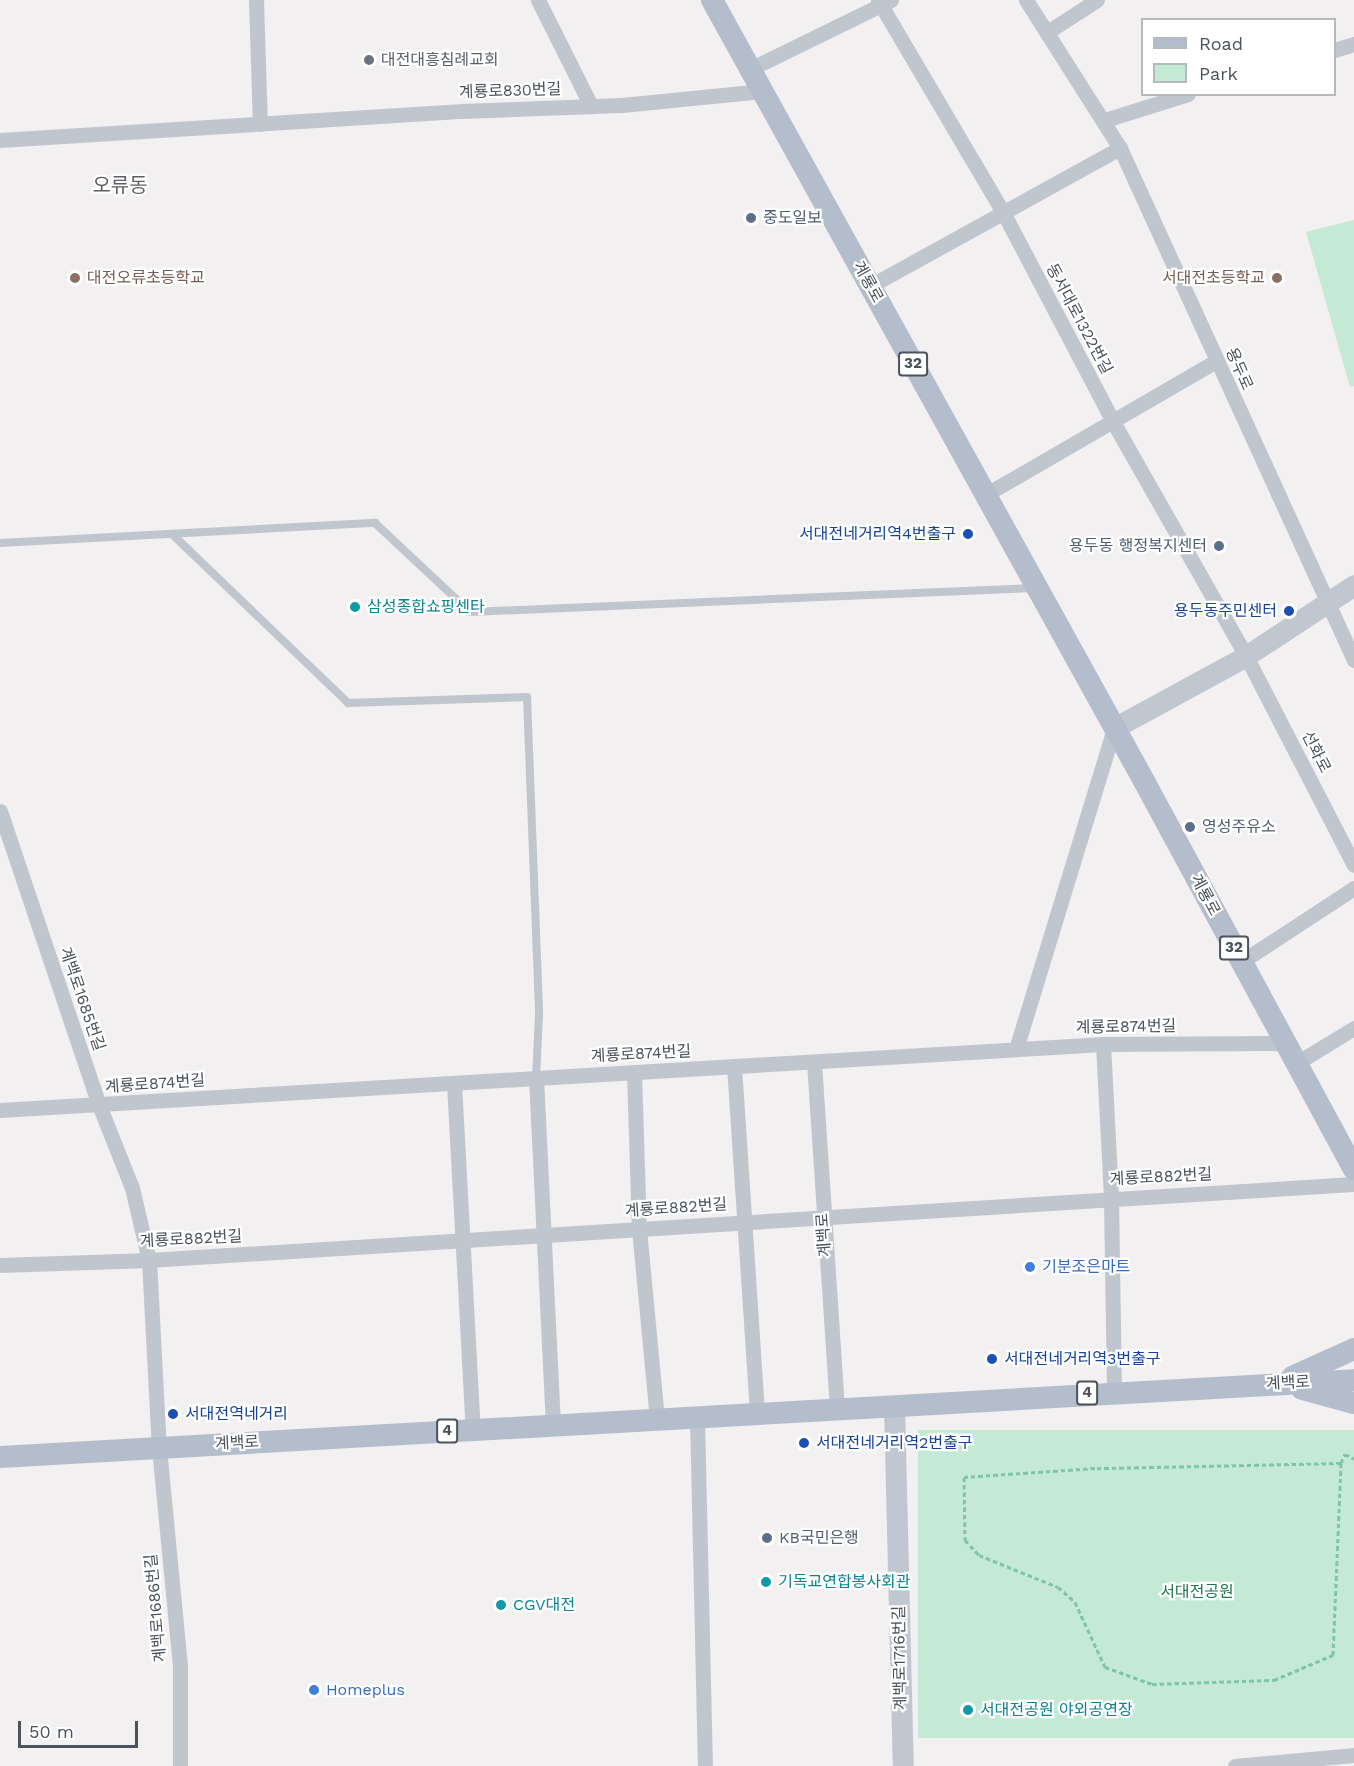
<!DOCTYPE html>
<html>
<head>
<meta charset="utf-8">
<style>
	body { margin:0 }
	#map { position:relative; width:1354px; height:1766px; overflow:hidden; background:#f2f0f0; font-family:"Work Sans","Noto Sans KR",sans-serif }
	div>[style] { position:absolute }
	.green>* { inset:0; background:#c4ead6; transform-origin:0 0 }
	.path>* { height:3px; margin-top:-1.5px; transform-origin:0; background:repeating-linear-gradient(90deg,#80c4a8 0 4.5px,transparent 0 7.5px) }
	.lane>* { height:8px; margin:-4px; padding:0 4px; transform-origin:4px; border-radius:4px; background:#c0c6cd }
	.street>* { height:15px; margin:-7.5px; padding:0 7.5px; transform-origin:7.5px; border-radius:7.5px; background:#c0c6cd }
	.secondary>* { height:21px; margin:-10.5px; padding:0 10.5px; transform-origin:10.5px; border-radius:10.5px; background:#c0c7d1 }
	.primary>* { height:22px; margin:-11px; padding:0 11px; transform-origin:11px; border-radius:11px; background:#b3bdcb }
	.dots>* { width:16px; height:16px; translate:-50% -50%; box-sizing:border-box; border:3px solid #fff; border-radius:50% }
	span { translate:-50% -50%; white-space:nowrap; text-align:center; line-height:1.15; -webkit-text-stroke:4.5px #fff; paint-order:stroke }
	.shield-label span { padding:2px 4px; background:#fff; border:2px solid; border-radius:4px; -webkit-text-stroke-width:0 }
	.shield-label { font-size:15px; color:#4a525b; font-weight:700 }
	.worship-label { font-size:16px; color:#5b616d }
	.left { translate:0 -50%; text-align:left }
	.street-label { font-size:16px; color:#4a525b }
	.service-label { font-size:16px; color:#4e5e75 }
	.right { translate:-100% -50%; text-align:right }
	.education-label { font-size:16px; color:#785e54 }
	.transit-label { font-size:16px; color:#164399 }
	.culture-label { font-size:16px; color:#0d838f }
	.shop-label { font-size:16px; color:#366cbe }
	.park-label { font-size:16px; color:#227553 }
	.quarter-label { font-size:20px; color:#5d6064 }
	.legend { position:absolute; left:1141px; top:18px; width:195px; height:78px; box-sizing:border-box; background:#fff; border:2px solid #b7babd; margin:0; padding:8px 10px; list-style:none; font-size:18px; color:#4a525b }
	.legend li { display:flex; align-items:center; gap:12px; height:30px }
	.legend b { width:30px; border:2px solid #b7babd }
	.scale { position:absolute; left:18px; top:1721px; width:120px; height:27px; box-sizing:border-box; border:3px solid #4a525b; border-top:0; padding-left:8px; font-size:18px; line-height:21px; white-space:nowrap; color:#4a525b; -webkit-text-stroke:4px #fff; paint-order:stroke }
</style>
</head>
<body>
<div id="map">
	<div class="green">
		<i style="clip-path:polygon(1354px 220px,1354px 386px,1350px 387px,1306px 232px)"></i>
		<i style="left:1354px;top:1430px;width:308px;height:436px;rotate:90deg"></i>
	</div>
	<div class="path">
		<i style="left:1341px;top:1463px;width:246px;rotate:178.8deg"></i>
		<i style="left:1095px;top:1468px;width:131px;rotate:176.1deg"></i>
		<i style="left:964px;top:1477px;width:63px;rotate:89.1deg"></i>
		<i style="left:965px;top:1540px;width:21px;rotate:47deg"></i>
		<i style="left:979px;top:1555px;width:85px;rotate:22.1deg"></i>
		<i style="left:1058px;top:1587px;width:23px;rotate:41deg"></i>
		<i style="left:1075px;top:1602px;width:72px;rotate:65.2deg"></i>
		<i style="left:1105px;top:1667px;width:50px;rotate:19.9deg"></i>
		<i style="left:1152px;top:1684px;width:122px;rotate:-1.9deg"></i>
		<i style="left:1274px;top:1680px;width:64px;rotate:-23deg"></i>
		<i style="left:1333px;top:1655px;width:192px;rotate:-87.6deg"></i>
		<i style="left:1341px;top:1463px;width:10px;rotate:-66deg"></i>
		<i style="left:1345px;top:1454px;width:10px;rotate:29deg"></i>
	</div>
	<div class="lane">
		<i style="left:173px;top:535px;width:243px;rotate:43.8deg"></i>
		<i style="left:348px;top:703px;width:179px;rotate:-1.9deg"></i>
		<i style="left:527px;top:697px;width:317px;rotate:87.8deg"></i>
		<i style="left:539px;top:1014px;width:64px;rotate:92.7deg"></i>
		<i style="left:0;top:543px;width:376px;rotate:-3.1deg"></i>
		<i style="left:375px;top:523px;width:130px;rotate:43.1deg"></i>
		<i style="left:470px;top:612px;width:564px;rotate:-2.44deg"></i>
	</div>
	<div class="street">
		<i style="left:256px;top:0;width:124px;rotate:88.2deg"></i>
		<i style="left:538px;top:0;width:119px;rotate:63.4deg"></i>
		<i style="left:878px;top:0;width:246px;rotate:59.5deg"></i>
		<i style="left:1003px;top:212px;width:235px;rotate:62.3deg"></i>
		<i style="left:1112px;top:420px;width:271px;rotate:60.4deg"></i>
		<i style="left:1246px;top:656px;width:235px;rotate:62.7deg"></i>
		<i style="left:1026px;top:0;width:175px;rotate:57.6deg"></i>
		<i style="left:1120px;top:148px;width:563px;rotate:65.44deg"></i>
		<i style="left:1049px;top:31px;width:57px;rotate:-32.9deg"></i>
		<i style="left:1334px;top:50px;width:21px;rotate:-17deg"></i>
		<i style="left:750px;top:69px;width:157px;rotate:-26.1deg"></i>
		<i style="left:1105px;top:120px;width:87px;rotate:-17.4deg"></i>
		<i style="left:0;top:140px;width:464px;rotate:-3.6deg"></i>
		<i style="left:463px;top:111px;width:159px;rotate:-2.2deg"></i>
		<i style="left:622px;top:105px;width:141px;rotate:-5.7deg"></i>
		<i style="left:870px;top:286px;width:286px;rotate:-28.9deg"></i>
		<i style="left:985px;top:495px;width:267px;rotate:-30.1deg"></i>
		<i style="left:0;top:811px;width:310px;rotate:71.4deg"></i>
		<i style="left:99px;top:1105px;width:89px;rotate:68.3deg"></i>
		<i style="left:132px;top:1188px;width:74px;rotate:76.7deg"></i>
		<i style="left:149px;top:1260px;width:188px;rotate:87deg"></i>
		<i style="left:159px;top:1448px;width:219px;rotate:84.5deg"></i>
		<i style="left:180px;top:1666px;width:100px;rotate:90deg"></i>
		<i style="left:1241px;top:962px;width:135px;rotate:-33.2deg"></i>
		<i style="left:1103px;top:1044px;width:154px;rotate:87deg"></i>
		<i style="left:1111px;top:1198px;width:194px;rotate:89.1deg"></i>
		<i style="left:1016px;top:1049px;width:336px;rotate:-73deg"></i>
		<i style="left:814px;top:1062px;width:348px;rotate:86.2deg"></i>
		<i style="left:1295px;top:1064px;width:69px;rotate:-31.4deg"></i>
		<i style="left:734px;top:1066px;width:348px;rotate:86.2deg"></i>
		<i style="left:634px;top:1072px;width:157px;rotate:88.2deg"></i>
		<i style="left:639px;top:1229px;width:191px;rotate:84.6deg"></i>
		<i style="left:536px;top:1078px;width:347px;rotate:87.2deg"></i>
		<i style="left:454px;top:1083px;width:348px;rotate:86.9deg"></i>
		<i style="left:0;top:1110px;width:1105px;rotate:-3.42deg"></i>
		<i style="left:1103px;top:1044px;width:181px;rotate:-0.3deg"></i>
		<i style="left:0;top:1265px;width:149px;rotate:-1.9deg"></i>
		<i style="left:149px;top:1260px;width:1207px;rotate:-3.61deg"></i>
		<i style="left:697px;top:1417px;width:349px;rotate:88.7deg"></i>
		<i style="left:1235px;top:1766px;width:120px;rotate:-5.3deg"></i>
	</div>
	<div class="secondary">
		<i style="left:1114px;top:728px;width:150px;rotate:-28.6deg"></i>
		<i style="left:1246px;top:656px;width:129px;rotate:-33.3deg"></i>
		<i style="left:894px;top:1406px;width:360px;rotate:88.6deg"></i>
	</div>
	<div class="primary">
		<i style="left:712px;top:0;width:893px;rotate:61.05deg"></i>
		<i style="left:1144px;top:781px;width:441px;rotate:61.6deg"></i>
		<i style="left:1292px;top:1377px;width:68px;rotate:-24.3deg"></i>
		<i style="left:1302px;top:1389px;width:54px;rotate:15.1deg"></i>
		<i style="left:0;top:1457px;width:1356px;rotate:-3.25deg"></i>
	</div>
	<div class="dots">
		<i style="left:369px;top:60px;background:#6b7280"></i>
		<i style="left:751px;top:218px;background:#5c6f8a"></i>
		<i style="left:75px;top:278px;background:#8d6e63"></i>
		<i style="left:1277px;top:278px;background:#8d6e63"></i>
		<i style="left:968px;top:534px;background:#1a4fb4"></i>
		<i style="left:1219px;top:546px;background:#5c6f8a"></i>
		<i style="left:355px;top:607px;background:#0f9aa8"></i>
		<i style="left:1289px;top:611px;background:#1a4fb4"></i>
		<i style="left:1190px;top:827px;background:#5c6f8a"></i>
		<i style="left:1030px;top:1267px;background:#3f7fe0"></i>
		<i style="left:992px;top:1359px;background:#1a4fb4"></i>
		<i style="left:173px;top:1414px;background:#1a4fb4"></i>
		<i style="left:804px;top:1443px;background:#1a4fb4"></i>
		<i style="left:767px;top:1538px;background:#5c6f8a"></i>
		<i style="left:766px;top:1582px;background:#0f9aa8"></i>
		<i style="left:501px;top:1605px;background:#0f9aa8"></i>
		<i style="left:314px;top:1690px;background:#3f7fe0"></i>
		<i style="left:968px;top:1710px;background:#0f9aa8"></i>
	</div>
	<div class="shield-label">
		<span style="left:913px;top:364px">32</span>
		<span style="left:1234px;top:948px">32</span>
		<span style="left:1087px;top:1393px">4</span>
		<span style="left:447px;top:1431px">4</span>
	</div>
	<div class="worship-label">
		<span class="left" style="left:381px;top:60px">대전대흥침례교회</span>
	</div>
	<div class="street-label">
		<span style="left:510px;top:91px;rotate:-2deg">계룡로830번길</span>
		<span style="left:868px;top:282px;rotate:61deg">계룡로</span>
		<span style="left:1079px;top:319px;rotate:62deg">동서대로1322번길</span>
		<span style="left:1239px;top:369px;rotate:66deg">용두로</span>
		<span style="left:1316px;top:752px;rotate:63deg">선화로</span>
		<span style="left:1205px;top:895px;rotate:62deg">계룡로</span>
		<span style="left:82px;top:999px;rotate:71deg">계백로1685번길</span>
		<span style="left:1126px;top:1027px;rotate:-1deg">계룡로874번길</span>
		<span style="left:641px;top:1054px;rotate:-3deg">계룡로874번길</span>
		<span style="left:155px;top:1084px;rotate:-4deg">계룡로874번길</span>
		<span style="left:1161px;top:1177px;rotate:-3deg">계룡로882번길</span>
		<span style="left:676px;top:1208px;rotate:-4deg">계룡로882번길</span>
		<span style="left:824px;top:1235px;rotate:-94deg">계백로</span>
		<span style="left:191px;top:1239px;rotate:-3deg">계룡로882번길</span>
		<span style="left:1288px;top:1383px;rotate:-3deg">계백로</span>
		<span style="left:237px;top:1443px;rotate:-3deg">계백로</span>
		<span style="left:156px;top:1608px;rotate:-95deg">계백로1686번길</span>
		<span style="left:900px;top:1658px;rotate:-91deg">계백로1716번길</span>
	</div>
	<div class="service-label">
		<span class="left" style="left:763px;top:218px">중도일보</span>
		<span class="right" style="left:1207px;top:546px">용두동 행정복지센터</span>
		<span class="left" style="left:1202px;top:827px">영성주유소</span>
		<span class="left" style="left:779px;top:1538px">KB국민은행</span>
	</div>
	<div class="education-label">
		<span class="left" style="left:87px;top:278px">대전오류초등학교</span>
		<span class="right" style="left:1265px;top:278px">서대전초등학교</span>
	</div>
	<div class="transit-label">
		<span class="right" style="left:956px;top:534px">서대전네거리역4번출구</span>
		<span class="right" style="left:1277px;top:611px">용두동주민센터</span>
		<span class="left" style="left:1004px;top:1359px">서대전네거리역3번출구</span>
		<span class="left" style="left:185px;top:1414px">서대전역네거리</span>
		<span class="left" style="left:816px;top:1443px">서대전네거리역2번출구</span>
	</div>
	<div class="culture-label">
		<span class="left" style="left:367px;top:607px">삼성종합쇼핑센타</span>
		<span class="left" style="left:778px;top:1582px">기독교연합봉사회관</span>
		<span class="left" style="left:513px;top:1605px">CGV대전</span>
		<span class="left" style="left:980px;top:1710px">서대전공원 야외공연장</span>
	</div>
	<div class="shop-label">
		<span class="left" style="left:1042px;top:1267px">기분조은마트</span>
		<span class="left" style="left:326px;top:1690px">Homeplus</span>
	</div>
	<div class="park-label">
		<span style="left:1197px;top:1592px">서대전공원</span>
	</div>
	<div class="quarter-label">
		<span style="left:120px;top:185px">오류동</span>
	</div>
	<ul class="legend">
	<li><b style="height:8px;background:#b3bdcb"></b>Road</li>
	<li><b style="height:16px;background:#c4ead6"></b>Park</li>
	</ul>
	<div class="scale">50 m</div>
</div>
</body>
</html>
